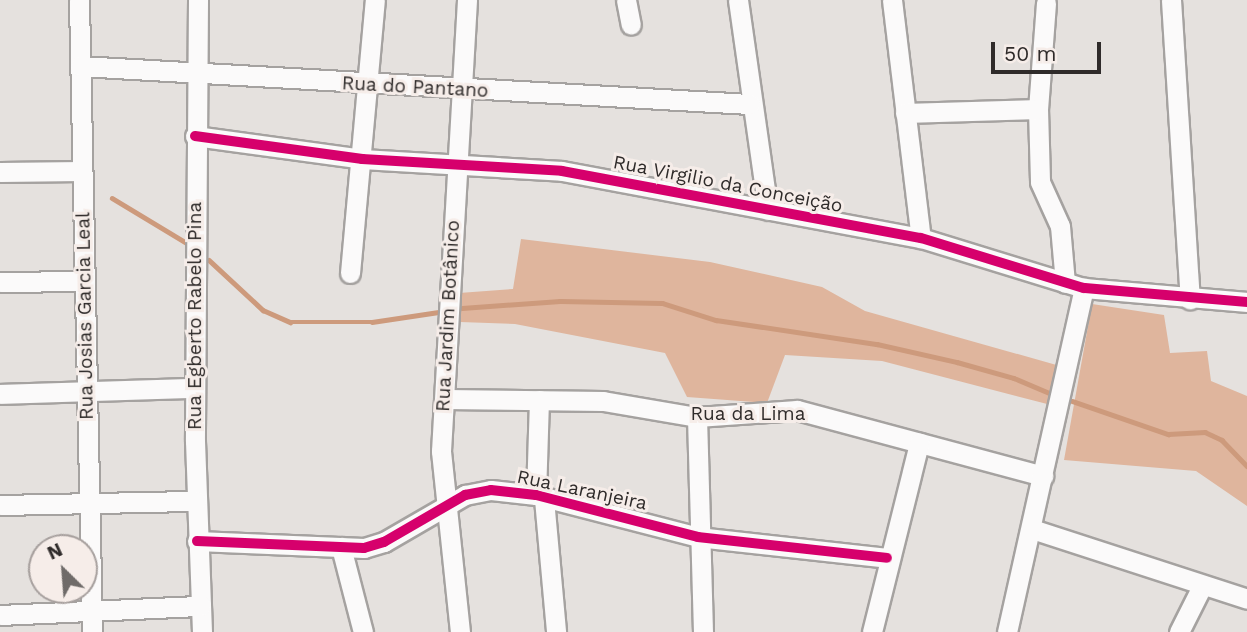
<!DOCTYPE html>
<html>
<head>
<meta charset="utf-8">
<style>
	body { margin:0 }
	#map { position:relative; width:1247px; height:632px; overflow:hidden; background:#e5e1de; font-family:"Work Sans",sans-serif }
	div>[style] { position:absolute }
	.forest>* { inset:0; background:#dfb59d }
	.stream>* { height:4.5px; margin:-2.25px; padding:0 2.25px; transform-origin:2.25px; border-radius:2.25px; background:#cd9a7c }
	.roads { filter:drop-shadow(2px 0 #a5a2a0) drop-shadow(-2px 0 #a5a2a0) drop-shadow(0 2px #a5a2a0) drop-shadow(0 -2px #a5a2a0) }
	.minor>* { height:19px; margin:-9.5px; padding:0 9.5px; transform-origin:9.5px; border-radius:9.5px; background:#fbfafa }
	.cycleway>* { height:10px; margin:-5px; padding:0 5px; transform-origin:5px; border-radius:5px; background:#d6006c }
	span { translate:-50% -50%; white-space:nowrap; text-align:center; line-height:1.15; -webkit-text-stroke:6px #f6ede9; paint-order:stroke }
	.street-label { font-size:19px; color:#2f2b2a }
	.north { position:absolute; left:28px; top:534px; width:70px; height:70px; box-sizing:border-box; background:#f6ede9; border:2px solid #a69f9d; border-radius:50%; rotate:335deg; font-size:19px; font-weight:700; line-height:28px; text-align:center; color:#2f2b2a }
	.north::after { content:''; display:block; margin:auto; width:24px; height:32px; background:#6f6b69; clip-path:polygon(50% 0,100% 100%,50% 72%,0 100%) }
	.scale { position:absolute; left:991px; top:42px; width:110px; height:32px; box-sizing:border-box; border:4px solid #2f2b2a; border-top:0; padding-left:9px; font-size:21px; line-height:24px; white-space:nowrap; color:#2f2b2a; -webkit-text-stroke:5px #f6ede9; paint-order:stroke }
</style>
</head>
<body>
<div id="map">
	<div class="forest">
		<i style="clip-path:polygon(521px 239px,710px 262px,822px 287px,865px 311px,1060px 366px,1051px 405px,882px 361px,785px 355px,767px 403px,687px 397px,665px 353px,515px 324px,460px 322px,459px 293px,513px 289px)"></i>
		<i style="clip-path:polygon(1092px 304px,1164px 315px,1170px 353px,1207px 351px,1211px 381px,1247px 396px,1247px 506px,1196px 471px,1064px 460px)"></i>
	</div>
	<div class="stream">
		<i style="left:112px;top:198px;width:87px;rotate:31deg"></i>
		<i style="left:209px;top:260px;width:74px;rotate:42.8deg"></i>
		<i style="left:263px;top:310px;width:30px;rotate:24deg"></i>
		<i style="left:290px;top:322px;width:82px"></i>
		<i style="left:372px;top:322px;width:67px;rotate:-8.6deg"></i>
		<i style="left:462px;top:308px;width:98px;rotate:-4.1deg"></i>
		<i style="left:560px;top:301px;width:102px;rotate:1.1deg"></i>
		<i style="left:662px;top:303px;width:57px;rotate:17.5deg"></i>
		<i style="left:716px;top:320px;width:163px;rotate:8.5deg"></i>
		<i style="left:877px;top:344px;width:82px;rotate:12.7deg"></i>
		<i style="left:957px;top:362px;width:59px;rotate:15.7deg"></i>
		<i style="left:1014px;top:378px;width:38px;rotate:23deg"></i>
		<i style="left:1072px;top:401px;width:102px;rotate:19deg"></i>
		<i style="left:1168px;top:434px;width:37px;rotate:-3deg"></i>
		<i style="left:1205px;top:432px;width:19px;rotate:25deg"></i>
		<i style="left:1222px;top:440px;width:36px;rotate:46deg"></i>
	</div>
	<div class="roads">
		<div class="minor">
			<i style="left:79px;top:0;width:632px;rotate:88.82deg"></i>
			<i style="left:198px;top:0;width:441px;rotate:90.4deg"></i>
			<i style="left:195px;top:441px;width:191px;rotate:87.9deg"></i>
			<i style="left:626px;top:0;width:25px;rotate:79deg"></i>
			<i style="left:738px;top:0;width:212px;rotate:81.9deg"></i>
			<i style="left:892px;top:0;width:240px;rotate:83.1deg"></i>
			<i style="left:1171px;top:0;width:300px;rotate:86.4deg"></i>
			<i style="left:1046px;top:3px;width:106px;rotate:94.3deg"></i>
			<i style="left:1038px;top:109px;width:73px;rotate:88.4deg"></i>
			<i style="left:1040px;top:182px;width:48px;rotate:65.6deg"></i>
			<i style="left:1060px;top:226px;width:57px;rotate:85deg"></i>
			<i style="left:80px;top:66px;width:671px;rotate:3.25deg"></i>
			<i style="left:905px;top:113px;width:133px;rotate:-1.7deg"></i>
			<i style="left:195px;top:136px;width:169px;rotate:7.8deg"></i>
			<i style="left:362px;top:159px;width:200px;rotate:3.4deg"></i>
			<i style="left:562px;top:171px;width:365px;rotate:10.6deg"></i>
			<i style="left:921px;top:238px;width:170px;rotate:17.1deg"></i>
			<i style="left:1084px;top:288px;width:164px;rotate:4.9deg"></i>
			<i style="left:0;top:172px;width:82px;rotate:-0.7deg"></i>
			<i style="left:350px;top:273px;width:274px;rotate:-84.8deg"></i>
			<i style="left:0;top:282px;width:85px;rotate:-0.7deg"></i>
			<i style="left:0;top:394px;width:195px;rotate:-1.8deg"></i>
			<i style="left:446px;top:399px;width:157px;rotate:0.7deg"></i>
			<i style="left:603px;top:401px;width:95px;rotate:9.7deg"></i>
			<i style="left:697px;top:417px;width:100px;rotate:-4deg"></i>
			<i style="left:797px;top:410px;width:255px;rotate:15deg"></i>
			<i style="left:697px;top:417px;width:215px;rotate:88.4deg"></i>
			<i style="left:536px;top:495px;width:95px;rotate:-88.2deg"></i>
			<i style="left:544px;top:499px;width:134px;rotate:84.8deg"></i>
			<i style="left:0;top:505px;width:196px;rotate:-1.2deg"></i>
			<i style="left:1032px;top:529px;width:226px;rotate:18deg"></i>
			<i style="left:197px;top:541px;width:167px;rotate:2.4deg"></i>
			<i style="left:364px;top:548px;width:21px;rotate:-17deg"></i>
			<i style="left:384px;top:542px;width:94px;rotate:-30.1deg"></i>
			<i style="left:465px;top:495px;width:26px;rotate:-11deg"></i>
			<i style="left:491px;top:490px;width:45px;rotate:6.3deg"></i>
			<i style="left:536px;top:495px;width:167px;rotate:14.5deg"></i>
			<i style="left:698px;top:537px;width:190px;rotate:6.3deg"></i>
			<i style="left:341px;top:547px;width:88px;rotate:75.5deg"></i>
			<i style="left:0;top:615px;width:201px;rotate:-2.6deg"></i>
			<i style="left:460px;top:632px;width:182px;rotate:-96deg"></i>
			<i style="left:441px;top:451px;width:452px;rotate:-86.7deg"></i>
			<i style="left:872px;top:632px;width:195px;rotate:-76deg"></i>
			<i style="left:1007px;top:632px;width:353px;rotate:-77.4deg"></i>
			<i style="left:1179px;top:632px;width:51px;rotate:-63.4deg"></i>
		</div>
	</div>
	<div class="cycleway">
		<i style="left:195px;top:136px;width:169px;rotate:7.8deg"></i>
		<i style="left:362px;top:159px;width:200px;rotate:3.4deg"></i>
		<i style="left:562px;top:171px;width:365px;rotate:10.6deg"></i>
		<i style="left:921px;top:238px;width:170px;rotate:17.1deg"></i>
		<i style="left:1084px;top:288px;width:164px;rotate:4.9deg"></i>
		<i style="left:197px;top:541px;width:167px;rotate:2.4deg"></i>
		<i style="left:364px;top:548px;width:21px;rotate:-17deg"></i>
		<i style="left:384px;top:542px;width:94px;rotate:-30.1deg"></i>
		<i style="left:465px;top:495px;width:26px;rotate:-11deg"></i>
		<i style="left:491px;top:490px;width:45px;rotate:6.3deg"></i>
		<i style="left:536px;top:495px;width:167px;rotate:14.5deg"></i>
		<i style="left:698px;top:537px;width:190px;rotate:6.3deg"></i>
	</div>
	<div class="street-label">
		<span style="left:415px;top:87px;rotate:3deg">Rua do Pantano</span>
		<span style="left:728px;top:184px;rotate:11deg">Rua Virgilio da Conceição</span>
		<span style="left:85px;top:316px;rotate:-91deg">Rua Josias Garcia Leal</span>
		<span style="left:195px;top:316px;rotate:-90deg">Rua Egberto Rabelo Pina</span>
		<span style="left:448px;top:316px;rotate:-87deg">Rua Jardim Botânico</span>
		<span style="left:748px;top:414px">Rua da Lima</span>
		<span style="left:582px;top:490px;rotate:12deg">Rua Laranjeira</span>
	</div>
	<div class="north">N</div>
	<div class="scale">50 m</div>
</div>
</body>
</html>
